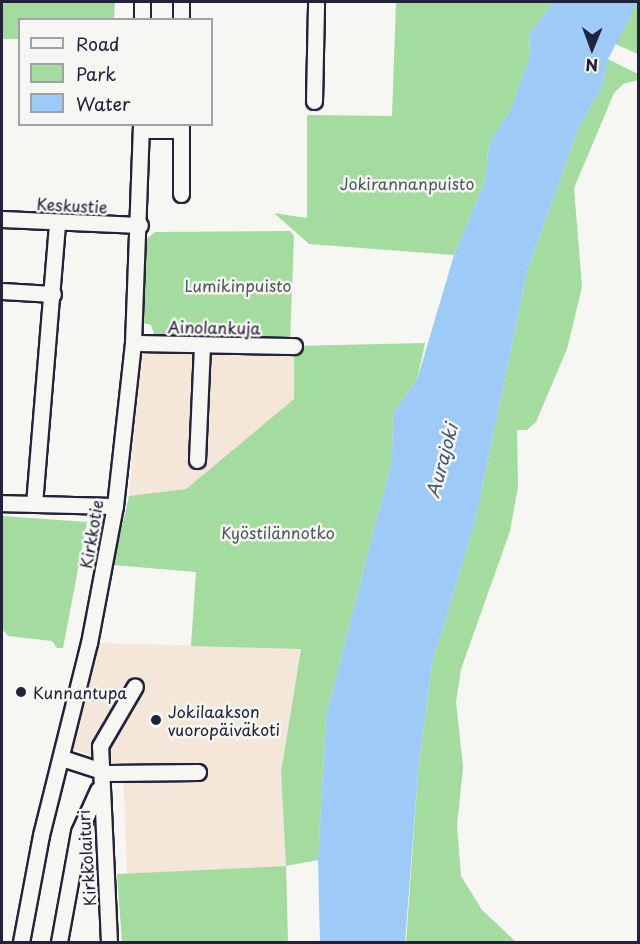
<!DOCTYPE html>
<html>
<head>
<meta charset="utf-8">
<style>
	body { margin:0 }
	#map { position:relative; width:640px; height:944px; overflow:hidden; background:#f6f6f2; font-family:"Playpen Sans",sans-serif }
	div>[style] { position:absolute }
	.built>* { inset:0; background:#f4e6d8 }
	.green>* { inset:0; background:#a4db9f }
	.water>* { inset:0; background:#9ecaf8 }
	.roads { filter:drop-shadow(2px 0 #22223b) drop-shadow(-2px 0 #22223b) drop-shadow(0 2px #22223b) drop-shadow(0 -2px #22223b) }
	.minor>* { height:15px; margin:-7.5px; padding:0 7.5px; transform-origin:7.5px; border-radius:7.5px; background:#f6f6f2 }
	.dots>* { width:16px; height:16px; translate:-50% -50%; box-sizing:border-box; border:3px solid #f6f6f2; border-radius:50% }
	span { translate:-50% -50%; white-space:nowrap; text-align:center; line-height:1.15; -webkit-text-stroke:5px #f6f6f2; paint-order:stroke }
	.park-label { font-size:16px; color:#495a59 }
	.street-label { font-size:16px; color:#22223b }
	.poi-label { font-size:16px; color:#22223b }
	.left { translate:0 -50%; text-align:left }
	.water-label { font-size:18px; color:#475474; font-style:italic }
	.frame { position:absolute; inset:0; border:3px solid #22223b; pointer-events:none }
	.legend { position:absolute; left:18px; top:18px; width:195px; height:108px; box-sizing:border-box; background:#f6f6f2; border:2px solid #a1a1a9; margin:0; padding:8px 10px; list-style:none; font-size:18px; color:#22223b }
	.legend li { display:flex; align-items:center; gap:12px; height:30px }
	.legend b { width:30px; border:2px solid #a1a1a9 }
	.north { position:absolute; left:562px; top:18px; width:60px; height:60px; -webkit-text-stroke:4px #f6f6f2; paint-order:stroke; rotate:181deg; font-size:16px; font-weight:700; line-height:24px; text-align:center; color:#22223b }
	.north::after { content:''; display:block; margin:auto; width:21px; height:27px; background:#22223b; clip-path:polygon(50% 0,100% 100%,50% 72%,0 100%) }
</style>
</head>
<body>
<div id="map">
	<div class="built">
		<i style="clip-path:polygon(150px 350px,294px 355px,294px 399px,186px 489px,129px 496px,141px 356px)"></i>
		<i style="clip-path:polygon(97px 643px,301px 648px,281px 772px,286px 866px,127px 874px,123px 767px,73px 749px)"></i>
	</div>
	<div class="green">
		<i style="clip-path:polygon(2px 2px,115px 2px,114px 19px,20px 20px,19px 39px,2px 39px)"></i>
		<i style="clip-path:polygon(396px 2px,553px 2px,530px 33px,529px 59px,510px 111px,489px 143px,485px 181px,454px 255px,309px 244px,274px 213px,307px 218px,307px 115px,392px 116px)"></i>
		<i style="clip-path:polygon(638px 2px,638px 54px,615px 44px)"></i>
		<i style="clip-path:polygon(608px 59px,638px 74px,638px 80px,623px 84px,614px 93px,574px 188px,582px 287px,567px 349px,536px 422px,527px 430px,517px 430px,518px 487px,510px 531px,461px 669px,456px 702px,463px 767px,457px 826px,461px 876px,482px 910px,516px 942px,406px 942px,418px 773px,432px 663px,475px 522px,527px 272px,578px 129px,602px 86px)"></i>
		<i style="clip-path:polygon(290px 231px,294px 236px,290px 342px,155px 336px,151px 325px,142px 323px,147px 239px,155px 232px)"></i>
		<i style="clip-path:polygon(425px 343px,417px 380px,393px 412px,392px 460px,326px 716px,318px 860px,286px 866px,288px 942px,122px 942px,117px 874px,286px 866px,281px 772px,301px 649px,191px 646px,196px 572px,113px 565px,129px 496px,186px 489px,294px 399px,294px 346px)"></i>
		<i style="clip-path:polygon(2px 516px,87px 522px,63px 648px,57px 648px,52px 641px,8px 636px,2px 629px)"></i>
	</div>
	<div class="water">
		<i style="clip-path:polygon(553px 2px,638px 2px,608px 59px,602px 86px,578px 129px,527px 272px,475px 522px,432px 663px,418px 773px,405px 942px,320px 942px,318px 860px,326px 716px,392px 460px,393px 412px,417px 380px,454px 255px,485px 181px,489px 143px,510px 111px,529px 59px,530px 33px)"></i>
	</div>
	<div class="roads">
		<div class="minor">
			<i style="left:142px;top:20px;width:18px;rotate:-90deg"></i>
			<i style="left:181px;top:20px;width:18px;rotate:-90deg"></i>
			<i style="left:314px;top:101px;width:99px;rotate:-88.8deg"></i>
			<i style="left:141px;top:130px;width:40px"></i>
			<i style="left:181px;top:130px;width:6px;rotate:-90deg"></i>
			<i style="left:181px;top:130px;width:64px;rotate:90deg"></i>
			<i style="left:2px;top:219px;width:138px;rotate:2.5deg"></i>
			<i style="left:2px;top:291px;width:51px;rotate:3.4deg"></i>
			<i style="left:133px;top:343px;width:161px;rotate:1.1deg"></i>
			<i style="left:197px;top:460px;width:115px;rotate:-87.5deg"></i>
			<i style="left:2px;top:503px;width:113px;rotate:1.5deg"></i>
			<i style="left:34px;top:504px;width:283px;rotate:-85.3deg"></i>
			<i style="left:62px;top:758px;width:48px;rotate:18.1deg"></i>
			<i style="left:108px;top:773px;width:90px;rotate:-0.6deg"></i>
			<i style="left:21px;top:942px;width:109px;rotate:-79.4deg"></i>
			<i style="left:41px;top:835px;width:198px;rotate:-76deg"></i>
			<i style="left:89px;top:643px;width:139px;rotate:-79.3deg"></i>
			<i style="left:115px;top:506px;width:164px;rotate:-83.7deg"></i>
			<i style="left:133px;top:343px;width:219px;rotate:-87.9deg"></i>
			<i style="left:59px;top:942px;width:112px;rotate:-79.7deg"></i>
			<i style="left:79px;top:832px;width:46px;rotate:-65.7deg"></i>
			<i style="left:109px;top:942px;width:196px;rotate:-92.6deg"></i>
			<i style="left:100px;top:746px;width:69px;rotate:-59.7deg"></i>
		</div>
	</div>
	<div class="dots">
		<i style="left:21px;top:692px;background:#22223b"></i>
		<i style="left:156px;top:720px;background:#22223b"></i>
	</div>
	<div class="park-label">
		<span style="left:407px;top:183px">Jokirannanpuisto</span>
		<span style="left:238px;top:285px">Lumikinpuisto</span>
		<span style="left:278px;top:532px">Kyöstilännotko</span>
	</div>
	<div class="street-label">
		<span style="left:72px;top:205px;rotate:3deg">Keskustie</span>
		<span style="left:214px;top:327px;rotate:1deg">Ainolankuja</span>
		<span style="left:91px;top:534px;rotate:-80deg">Kirkkotie</span>
		<span style="left:86px;top:858px;rotate:-94deg">Kirkkolaituri</span>
	</div>
	<div class="poi-label">
		<span class="left" style="left:33px;top:692px">Kunnantupa</span>
		<span class="left" style="left:168px;top:720px">Jokilaakson<br>vuoropäiväkoti</span>
	</div>
	<div class="water-label">
		<span style="left:442px;top:461px;rotate:-75deg">Aurajoki</span>
	</div>
	<div class="frame"></div>
	<ul class="legend">
	<li><b style="height:8px;background:#f6f6f2"></b>Road</li>
	<li><b style="height:16px;background:#a4db9f"></b>Park</li>
	<li><b style="height:16px;background:#9ecaf8"></b>Water</li>
	</ul>
	<div class="north">N</div>
</div>
</body>
</html>
